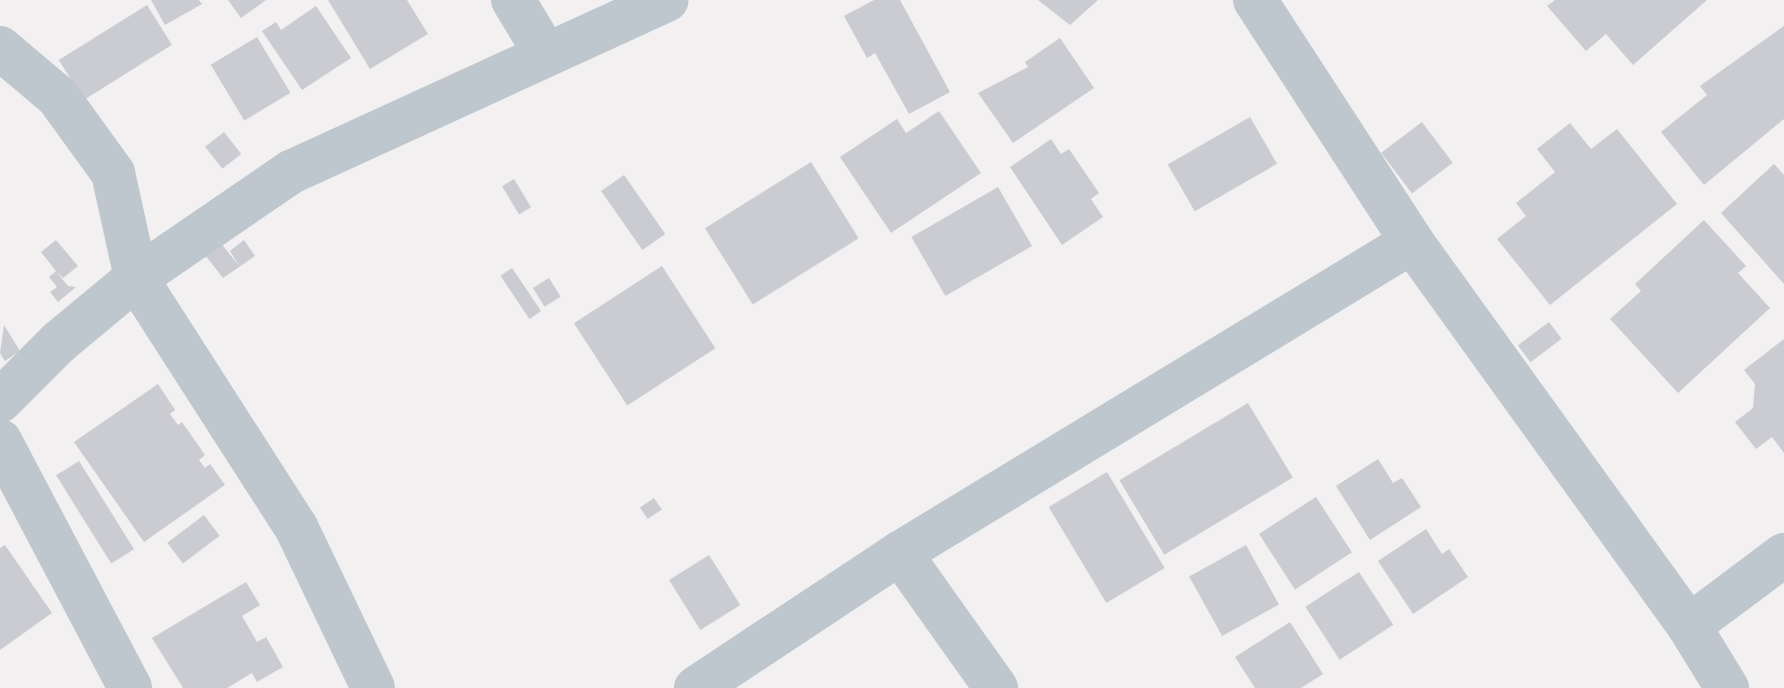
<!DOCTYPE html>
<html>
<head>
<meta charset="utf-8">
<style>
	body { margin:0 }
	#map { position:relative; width:1784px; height:688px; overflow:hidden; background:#f2f0f0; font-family:"PT Sans",sans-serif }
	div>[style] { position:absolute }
	.building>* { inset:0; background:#caccd2; transform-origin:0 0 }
	.minor>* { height:44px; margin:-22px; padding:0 22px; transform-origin:22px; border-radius:22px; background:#bec6ce }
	span { translate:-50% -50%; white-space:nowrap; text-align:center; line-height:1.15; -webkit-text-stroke:6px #fff; paint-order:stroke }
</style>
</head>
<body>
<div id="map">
	<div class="building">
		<i style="clip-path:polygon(151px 0,199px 0,202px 4px,165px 25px)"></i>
		<i style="clip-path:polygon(228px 0,266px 0,241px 18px)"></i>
		<i style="clip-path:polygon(328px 0,407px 0,428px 34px,370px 69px)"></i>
		<i style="clip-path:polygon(874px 0,900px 0,950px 92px,909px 114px,875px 53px,867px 58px,844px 16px)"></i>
		<i style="clip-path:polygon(1038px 0,1098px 0,1070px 25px)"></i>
		<i style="clip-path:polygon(1555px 0,1707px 0,1633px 65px,1606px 34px,1586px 51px,1547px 6px)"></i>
		<i style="left:147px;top:5px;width:47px;height:104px;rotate:58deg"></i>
		<i style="clip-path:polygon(316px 6px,351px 58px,302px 90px,262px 31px,276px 22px,281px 30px)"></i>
		<i style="clip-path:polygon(1784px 26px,1784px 119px,1704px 185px,1661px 132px,1707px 95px,1700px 86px)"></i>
		<i style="left:257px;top:37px;width:65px;height:54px;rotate:59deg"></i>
		<i style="clip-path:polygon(1060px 38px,1094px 88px,1013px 143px,978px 93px,1028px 67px,1025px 62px)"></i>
		<i style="clip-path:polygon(939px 111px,981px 173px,891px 233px,840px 157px,897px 119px,906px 133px)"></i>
		<i style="left:1250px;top:117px;width:54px;height:95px;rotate:60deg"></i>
		<i style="left:1422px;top:122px;width:51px;height:51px;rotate:53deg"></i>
		<i style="clip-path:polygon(1570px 123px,1591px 149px,1617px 129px,1677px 204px,1550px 305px,1497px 239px,1526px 216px,1516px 203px,1555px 172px,1537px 149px)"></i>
		<i style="left:224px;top:132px;width:28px;height:24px;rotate:52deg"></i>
		<i style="clip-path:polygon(1051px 139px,1061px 154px,1069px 149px,1099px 193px,1091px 199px,1103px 217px,1062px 245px,1010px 167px)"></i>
		<i style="left:811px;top:162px;width:90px;height:125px;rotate:58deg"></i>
		<i style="clip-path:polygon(1774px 164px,1784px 175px,1784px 284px,1721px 213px)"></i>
		<i style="left:624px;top:175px;width:72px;height:28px;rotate:55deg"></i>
		<i style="left:514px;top:179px;width:33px;height:14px;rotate:59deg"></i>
		<i style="left:998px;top:187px;width:68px;height:100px;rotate:60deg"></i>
		<i style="clip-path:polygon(1704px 220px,1746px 266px,1738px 273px,1770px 308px,1678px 393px,1610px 319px,1641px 291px,1635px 284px)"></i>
		<i style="clip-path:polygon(56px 240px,78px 266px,63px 278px,56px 271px,68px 286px,76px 287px,58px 302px,50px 292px,57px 287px,49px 277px,56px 271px,41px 252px)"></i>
		<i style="clip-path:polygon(244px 240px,255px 256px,223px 278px,205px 255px,221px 243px,239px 266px,230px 251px)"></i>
		<i style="left:662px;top:266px;width:98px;height:105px;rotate:57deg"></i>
		<i style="left:512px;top:268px;width:52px;height:14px;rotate:56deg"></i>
		<i style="left:549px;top:278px;width:22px;height:19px;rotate:58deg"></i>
		<i style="left:1549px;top:322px;width:21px;height:39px;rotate:53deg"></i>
		<i style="clip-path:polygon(4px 325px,20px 351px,5px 361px,0 353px)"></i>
		<i style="clip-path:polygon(1784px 339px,1784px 453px,1772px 437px,1756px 449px,1735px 422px,1753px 408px,1755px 384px,1744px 370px)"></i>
		<i style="clip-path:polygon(158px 384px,175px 410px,170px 414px,178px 425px,182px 422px,205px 455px,199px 460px,205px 468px,210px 464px,225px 485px,144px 542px,74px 442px)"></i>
		<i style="left:1248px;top:403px;width:87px;height:150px;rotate:59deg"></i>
		<i style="clip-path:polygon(1378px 459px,1393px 483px,1402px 478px,1421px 507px,1370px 540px,1336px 486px)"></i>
		<i style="left:79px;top:461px;width:104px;height:27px;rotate:58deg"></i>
		<i style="left:1107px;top:472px;width:112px;height:68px;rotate:59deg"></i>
		<i style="left:1316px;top:497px;width:66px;height:68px;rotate:57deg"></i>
		<i style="left:654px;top:498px;width:14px;height:17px;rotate:56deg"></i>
		<i style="left:204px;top:515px;width:26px;height:46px;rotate:53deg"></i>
		<i style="clip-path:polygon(1426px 529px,1442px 554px,1449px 549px,1468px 577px,1413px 614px,1378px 561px)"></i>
		<i style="clip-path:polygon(5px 545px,52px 613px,0 650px,0 548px)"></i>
		<i style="left:1246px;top:545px;width:68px;height:65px;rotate:61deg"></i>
		<i style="left:709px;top:555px;width:59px;height:47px;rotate:58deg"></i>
		<i style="left:1359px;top:572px;width:63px;height:64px;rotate:57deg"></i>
		<i style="clip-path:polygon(246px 582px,260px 605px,242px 616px,257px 642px,266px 637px,283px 667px,257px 682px,252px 673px,227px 688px,183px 688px,152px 638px)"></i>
		<i style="clip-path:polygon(1290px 622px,1323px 674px,1301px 688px,1255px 688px,1235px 657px)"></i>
	</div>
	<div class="minor">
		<i style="left:513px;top:0;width:62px;rotate:58.9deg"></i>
		<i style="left:1255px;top:0;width:288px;rotate:57deg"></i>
		<i style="left:1412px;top:242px;width:473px;rotate:54.2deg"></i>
		<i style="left:1689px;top:626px;width:73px;rotate:58.5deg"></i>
		<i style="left:0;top:48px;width:76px;rotate:40.2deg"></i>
		<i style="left:58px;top:97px;width:94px;rotate:54.1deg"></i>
		<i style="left:113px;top:173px;width:107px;rotate:77.6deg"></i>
		<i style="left:136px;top:278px;width:296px;rotate:57.3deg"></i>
		<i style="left:296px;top:527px;width:178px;rotate:64.4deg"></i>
		<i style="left:0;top:401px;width:83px;rotate:-45deg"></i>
		<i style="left:59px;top:342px;width:100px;rotate:-39.7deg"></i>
		<i style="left:136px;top:278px;width:188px;rotate:-34.4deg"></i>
		<i style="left:291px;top:172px;width:413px;rotate:-24.6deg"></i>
		<i style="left:0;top:441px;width:279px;rotate:62.2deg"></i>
		<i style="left:900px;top:553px;width:166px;rotate:54.6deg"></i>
		<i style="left:1689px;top:626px;width:119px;rotate:-36.8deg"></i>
		<i style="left:696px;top:688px;width:245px;rotate:-33.5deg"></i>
		<i style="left:900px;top:553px;width:599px;rotate:-31.28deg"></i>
	</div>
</div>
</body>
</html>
